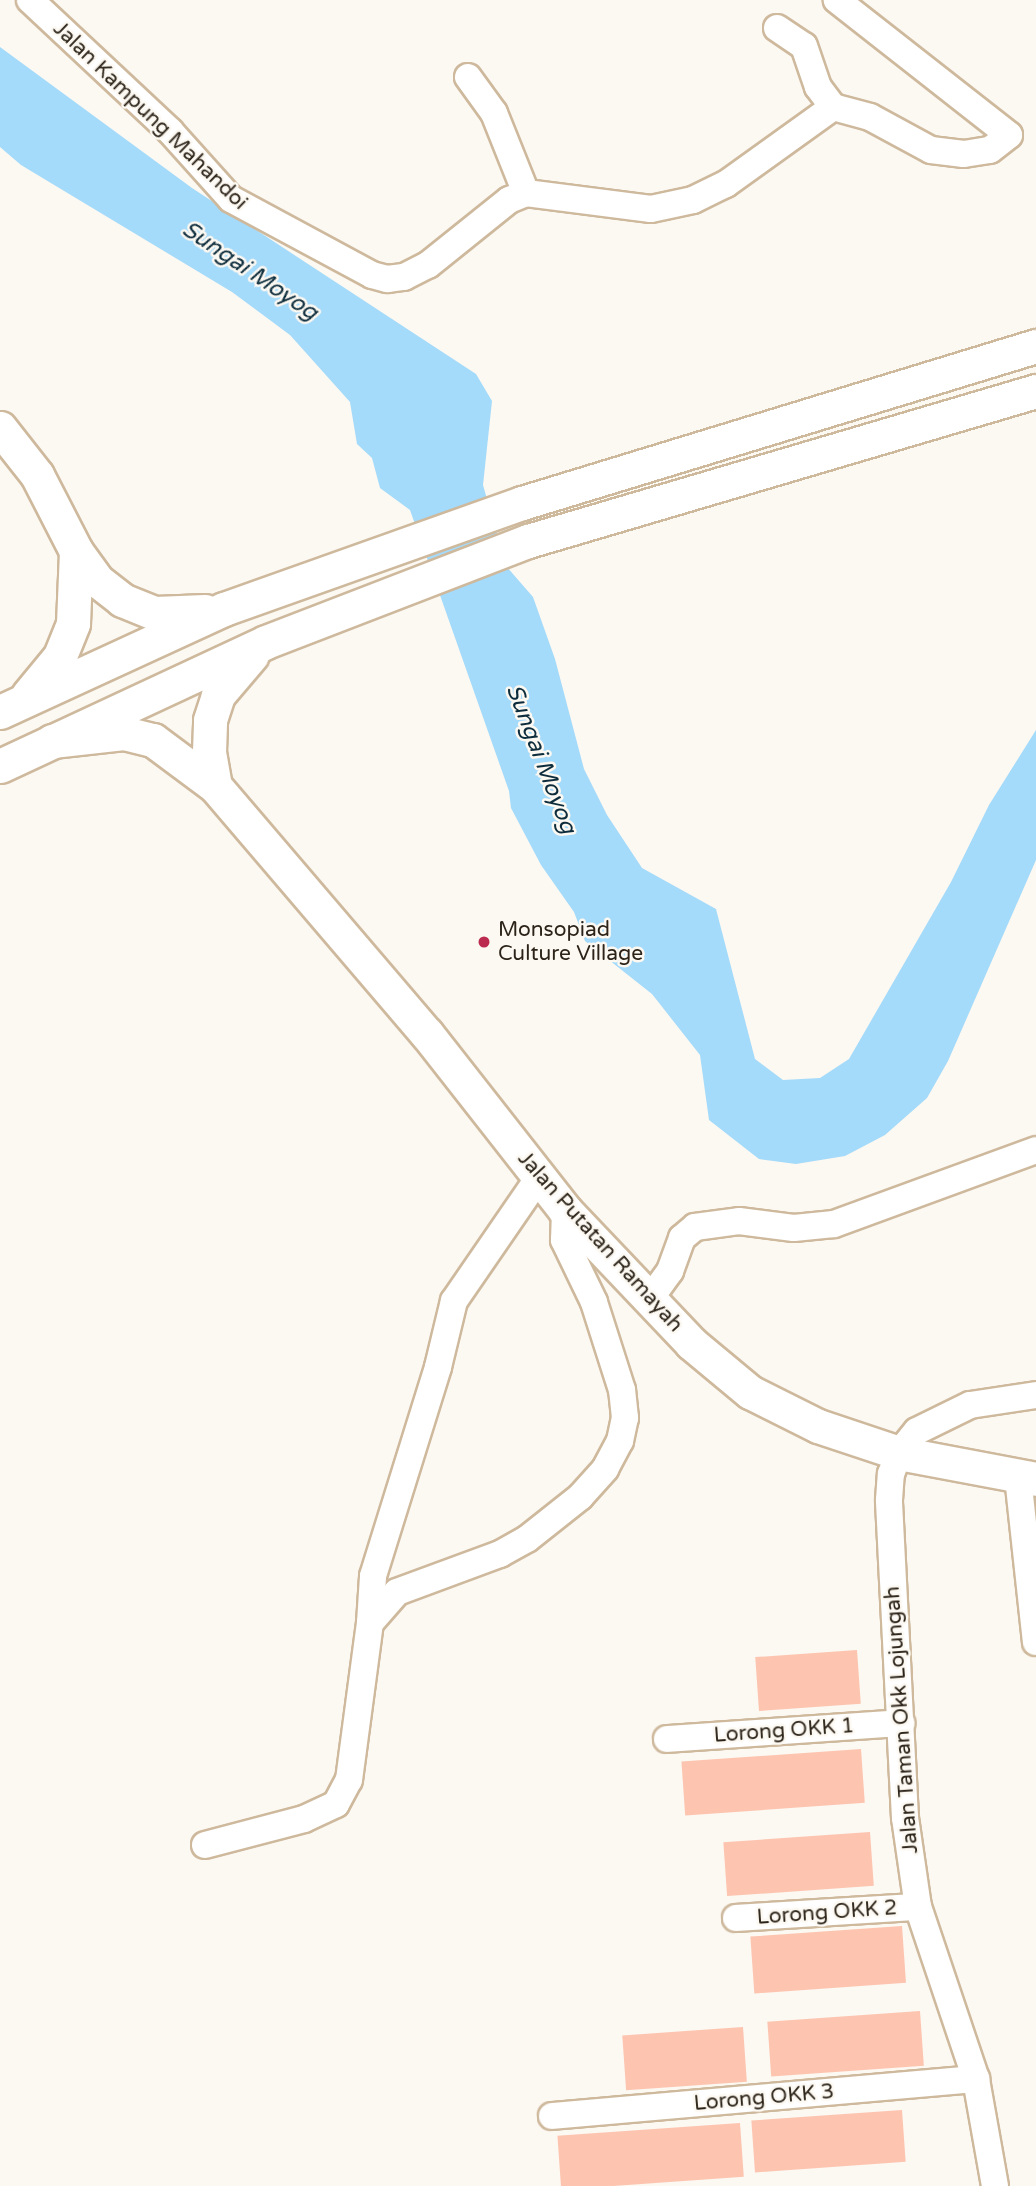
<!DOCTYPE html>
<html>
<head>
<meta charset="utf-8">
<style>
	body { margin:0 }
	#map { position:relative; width:1036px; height:2186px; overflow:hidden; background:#fcf8f2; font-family:"Varela Round",sans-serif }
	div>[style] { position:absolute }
	.water>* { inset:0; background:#a4dafa }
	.building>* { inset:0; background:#fdc4af; transform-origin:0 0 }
	.roads { filter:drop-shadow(2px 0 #ceb99d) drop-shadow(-2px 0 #ceb99d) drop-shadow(0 2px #ceb99d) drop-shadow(0 -2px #ceb99d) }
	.minor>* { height:26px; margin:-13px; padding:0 13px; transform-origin:13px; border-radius:13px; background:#fff }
	.major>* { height:33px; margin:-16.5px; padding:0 16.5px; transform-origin:16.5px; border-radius:16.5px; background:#fff }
	.dots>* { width:19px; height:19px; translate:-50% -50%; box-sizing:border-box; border:4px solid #fcf8f2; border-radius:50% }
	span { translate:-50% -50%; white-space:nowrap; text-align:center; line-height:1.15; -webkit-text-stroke:5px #fcf8f2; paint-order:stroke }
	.street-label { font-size:21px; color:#2c2419 }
	.poi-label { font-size:21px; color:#2c2419 }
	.left { translate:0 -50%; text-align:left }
	.water-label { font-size:23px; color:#0d2d3d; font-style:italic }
</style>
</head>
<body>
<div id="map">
	<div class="water">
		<i style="clip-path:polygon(0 47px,192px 188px,476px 374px,492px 401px,483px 485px,506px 566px,533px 597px,555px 659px,584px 769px,607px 815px,642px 868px,716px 909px,755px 1059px,783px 1080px,820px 1078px,849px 1059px,951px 882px,989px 805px,1036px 730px,1036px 860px,948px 1061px,927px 1098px,885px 1135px,845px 1156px,796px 1164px,759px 1159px,709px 1120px,700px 1055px,652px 994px,585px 941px,574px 912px,541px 865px,511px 808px,509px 791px,410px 510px,380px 488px,372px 458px,357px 444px,350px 402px,290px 335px,232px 292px,21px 165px,0 147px)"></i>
	</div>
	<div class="building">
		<i style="left:857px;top:1650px;width:54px;height:102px;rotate:86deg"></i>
		<i style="left:861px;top:1749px;width:54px;height:180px;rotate:86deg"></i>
		<i style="left:870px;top:1832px;width:54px;height:147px;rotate:86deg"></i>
		<i style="left:902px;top:1926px;width:57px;height:152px;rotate:86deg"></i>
		<i style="left:920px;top:2011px;width:55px;height:153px;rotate:86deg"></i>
		<i style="left:743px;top:2027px;width:55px;height:121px;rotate:86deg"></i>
		<i style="left:902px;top:2110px;width:52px;height:151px;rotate:86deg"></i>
		<i style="left:740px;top:2123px;width:54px;height:183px;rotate:86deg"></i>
	</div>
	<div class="roads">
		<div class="minor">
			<i style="left:30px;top:0;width:192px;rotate:43.1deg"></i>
			<i style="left:170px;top:131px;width:91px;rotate:48.1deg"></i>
			<i style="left:231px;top:199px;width:160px;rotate:28.3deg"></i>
			<i style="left:372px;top:275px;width:16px;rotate:15deg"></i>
			<i style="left:387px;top:279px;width:17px;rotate:-7deg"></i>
			<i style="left:404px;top:277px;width:27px;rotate:-27deg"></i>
			<i style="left:428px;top:265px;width:104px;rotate:-38.7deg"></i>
			<i style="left:509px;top:200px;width:18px;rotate:-22deg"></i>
			<i style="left:526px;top:193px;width:126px;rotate:7.3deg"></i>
			<i style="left:651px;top:209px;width:43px;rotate:-12.1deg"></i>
			<i style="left:693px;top:200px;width:37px;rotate:-26deg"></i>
			<i style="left:726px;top:184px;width:132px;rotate:-35.7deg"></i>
			<i style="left:777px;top:28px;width:32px;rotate:34deg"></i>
			<i style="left:804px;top:46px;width:43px;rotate:71.1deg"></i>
			<i style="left:818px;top:87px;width:25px;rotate:53deg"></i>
			<i style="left:833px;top:107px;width:38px;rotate:15deg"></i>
			<i style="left:870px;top:117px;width:69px;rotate:28.4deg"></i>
			<i style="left:931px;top:150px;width:33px;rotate:7deg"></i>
			<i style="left:964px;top:154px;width:26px;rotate:-9deg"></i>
			<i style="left:990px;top:150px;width:24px;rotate:-38deg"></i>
			<i style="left:1009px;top:135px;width:219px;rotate:-141.9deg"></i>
			<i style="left:468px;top:77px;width:44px;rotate:54.2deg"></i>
			<i style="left:494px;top:113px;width:86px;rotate:68.2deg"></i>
			<i style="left:649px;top:1300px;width:36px;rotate:-54deg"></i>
			<i style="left:670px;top:1271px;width:35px;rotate:-70deg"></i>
			<i style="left:682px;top:1238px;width:17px;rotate:-40deg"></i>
			<i style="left:695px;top:1227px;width:44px;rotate:-7.8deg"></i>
			<i style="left:739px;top:1221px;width:55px;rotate:7.3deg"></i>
			<i style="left:794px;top:1228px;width:40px;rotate:-5.7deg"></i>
			<i style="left:834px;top:1224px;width:215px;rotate:-20.1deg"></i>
			<i style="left:1018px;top:1477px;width:166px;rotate:83.8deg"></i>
			<i style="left:370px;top:1623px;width:47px;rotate:-86.3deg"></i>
			<i style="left:373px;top:1576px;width:219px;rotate:-72.7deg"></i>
			<i style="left:438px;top:1367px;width:68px;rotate:-76.4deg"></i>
			<i style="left:454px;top:1301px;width:148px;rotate:-55.5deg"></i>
			<i style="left:667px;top:1739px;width:235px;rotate:-3.9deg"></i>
			<i style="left:205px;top:1845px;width:102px;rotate:-14.7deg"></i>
			<i style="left:304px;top:1819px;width:35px;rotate:-25deg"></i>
			<i style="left:336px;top:1804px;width:27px;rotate:-62deg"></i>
			<i style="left:349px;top:1780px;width:158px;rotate:-82.4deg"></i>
			<i style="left:370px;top:1623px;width:41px;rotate:-48.9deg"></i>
			<i style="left:397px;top:1592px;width:110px;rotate:-20.3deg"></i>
			<i style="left:500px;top:1554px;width:31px;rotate:-29deg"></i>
			<i style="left:527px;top:1539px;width:68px;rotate:-38.4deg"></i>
			<i style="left:580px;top:1497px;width:38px;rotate:-48deg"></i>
			<i style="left:605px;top:1469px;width:32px;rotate:-62deg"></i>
			<i style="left:620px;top:1441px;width:24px;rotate:-78deg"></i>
			<i style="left:625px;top:1418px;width:28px;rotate:-96deg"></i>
			<i style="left:622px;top:1390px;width:92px;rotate:-107.7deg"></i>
			<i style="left:594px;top:1302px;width:69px;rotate:-115.8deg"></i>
			<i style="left:564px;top:1240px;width:30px;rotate:-88deg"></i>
			<i style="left:736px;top:1918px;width:182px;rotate:-3.5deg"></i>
			<i style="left:552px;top:2116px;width:426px;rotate:-5deg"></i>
			<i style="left:995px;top:2186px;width:109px;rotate:-100.1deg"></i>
			<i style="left:976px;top:2079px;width:182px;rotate:-108.6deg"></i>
			<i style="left:918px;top:1907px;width:90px;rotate:-98.3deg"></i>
			<i style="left:905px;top:1818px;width:318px;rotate:-92.9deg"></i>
			<i style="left:889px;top:1500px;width:26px;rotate:-86deg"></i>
			<i style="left:891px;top:1474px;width:22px;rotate:-69deg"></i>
			<i style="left:899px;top:1453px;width:28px;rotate:-51deg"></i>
			<i style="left:917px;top:1431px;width:59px;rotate:-26.1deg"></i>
			<i style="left:970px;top:1405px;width:67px;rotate:-8.6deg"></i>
		</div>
		<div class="major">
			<i style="left:0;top:428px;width:60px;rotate:51.8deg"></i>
			<i style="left:37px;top:475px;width:85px;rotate:62.8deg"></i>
			<i style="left:76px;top:551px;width:37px;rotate:54deg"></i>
			<i style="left:98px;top:581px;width:31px;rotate:38deg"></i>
			<i style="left:122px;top:600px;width:35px;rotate:22deg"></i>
			<i style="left:155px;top:613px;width:50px;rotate:-2.3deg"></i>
			<i style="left:28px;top:695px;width:50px;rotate:-50.6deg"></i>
			<i style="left:60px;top:656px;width:35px;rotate:-68deg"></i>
			<i style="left:73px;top:623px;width:72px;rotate:-87.6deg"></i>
			<i style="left:0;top:712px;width:247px;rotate:-24.7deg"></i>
			<i style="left:224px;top:609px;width:316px;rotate:-19.6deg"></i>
			<i style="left:522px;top:503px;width:537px;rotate:-16.99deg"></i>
			<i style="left:52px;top:741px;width:72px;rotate:-6.3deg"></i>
			<i style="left:124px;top:733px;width:30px;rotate:14deg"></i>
			<i style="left:153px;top:740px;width:77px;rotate:36.6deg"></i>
			<i style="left:215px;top:786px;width:326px;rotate:49.5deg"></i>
			<i style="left:427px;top:1034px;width:224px;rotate:51.9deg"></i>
			<i style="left:565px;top:1210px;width:183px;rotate:46.5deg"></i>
			<i style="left:691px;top:1343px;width:77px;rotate:39.7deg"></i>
			<i style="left:750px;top:1392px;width:76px;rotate:26.6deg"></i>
			<i style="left:818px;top:1426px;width:85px;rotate:18.4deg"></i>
			<i style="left:899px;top:1453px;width:139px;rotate:10.7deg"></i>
			<i style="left:0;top:766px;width:293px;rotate:-25deg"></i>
			<i style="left:266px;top:642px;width:281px;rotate:-21.1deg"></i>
			<i style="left:528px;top:541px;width:530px;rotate:-16.45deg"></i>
			<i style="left:215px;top:786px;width:35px;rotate:-100deg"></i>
			<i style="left:209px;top:752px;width:32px;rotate:-88deg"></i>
			<i style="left:210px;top:720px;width:26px;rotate:-72deg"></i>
			<i style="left:218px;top:695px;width:52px;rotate:-49.6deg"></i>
		</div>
	</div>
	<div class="dots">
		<i style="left:484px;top:942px;background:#bb2b50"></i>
	</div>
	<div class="street-label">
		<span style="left:150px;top:116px;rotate:44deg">Jalan Kampung Mahandoi</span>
		<span style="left:600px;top:1242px;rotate:48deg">Jalan Putatan Ramayah</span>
		<span style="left:902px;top:1720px;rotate:-94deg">Jalan Taman Okk Lojungah</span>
		<span style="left:784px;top:1731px;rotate:-4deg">Lorong OKK 1</span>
		<span style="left:827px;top:1913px;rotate:-4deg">Lorong OKK 2</span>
		<span style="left:764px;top:2098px;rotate:-5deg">Lorong OKK 3</span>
	</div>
	<div class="poi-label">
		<span class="left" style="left:498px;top:942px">Monsopiad<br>Culture Village</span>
	</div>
	<div class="water-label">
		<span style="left:250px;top:271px;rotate:34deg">Sungai Moyog</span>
		<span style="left:541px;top:759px;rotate:69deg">Sungai Moyog</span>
	</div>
</div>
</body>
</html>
